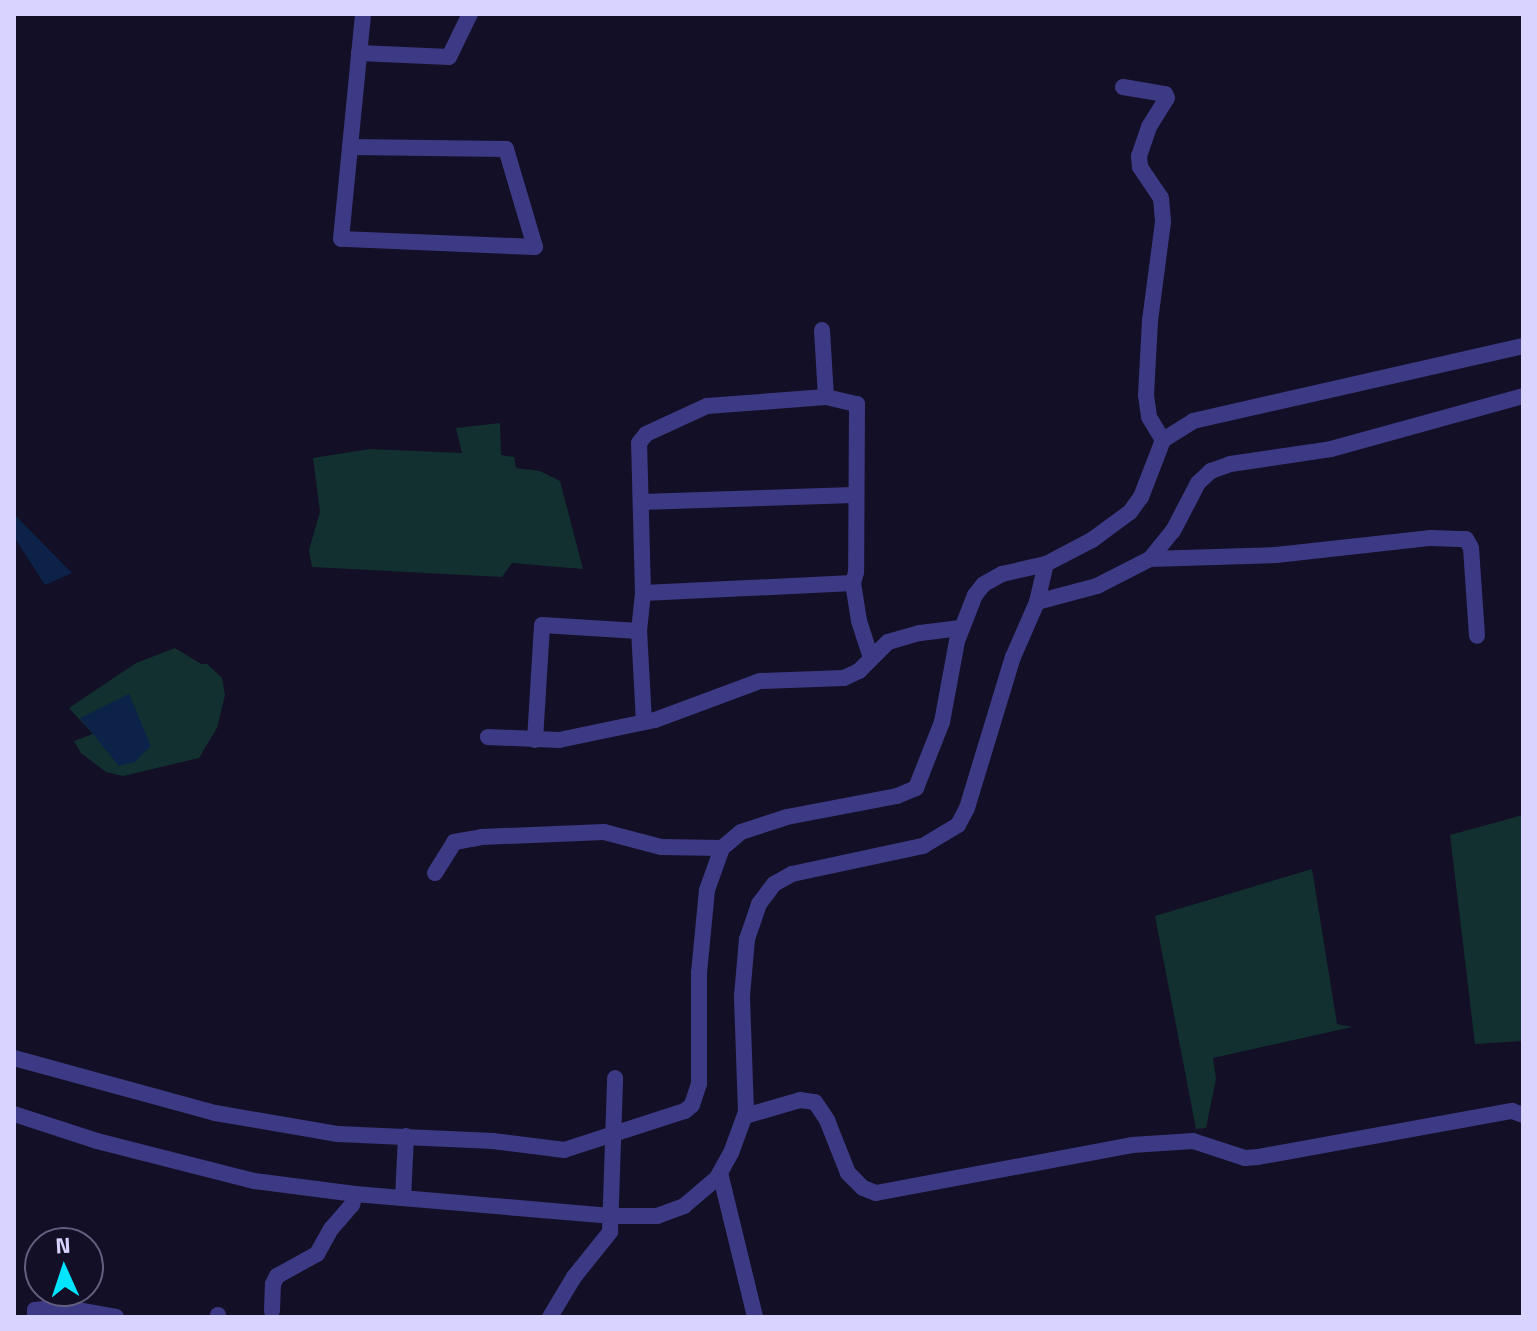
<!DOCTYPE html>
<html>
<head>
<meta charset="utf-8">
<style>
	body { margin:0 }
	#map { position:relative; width:1537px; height:1331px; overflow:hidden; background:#130f26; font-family:"Titillium Web",sans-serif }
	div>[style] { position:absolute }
	.green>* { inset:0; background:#12302f }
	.water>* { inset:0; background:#0c2248 }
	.street>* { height:16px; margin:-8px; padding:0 8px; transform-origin:8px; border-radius:8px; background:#3d3a85 }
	span { translate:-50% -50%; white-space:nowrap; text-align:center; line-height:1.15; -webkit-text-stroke:7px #130f26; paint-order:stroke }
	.frame { position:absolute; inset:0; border:16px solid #d9d4ff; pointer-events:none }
	.north { position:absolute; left:24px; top:1227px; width:80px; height:80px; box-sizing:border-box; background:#130f26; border:2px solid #625e7d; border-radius:50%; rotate:357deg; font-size:22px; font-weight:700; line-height:32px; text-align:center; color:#d9d4ff }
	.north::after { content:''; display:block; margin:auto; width:28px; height:36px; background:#00e5ff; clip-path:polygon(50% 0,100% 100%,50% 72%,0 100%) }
</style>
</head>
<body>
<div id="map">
	<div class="green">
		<i style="clip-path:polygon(500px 423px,501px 455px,514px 457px,516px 468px,540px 471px,560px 481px,583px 569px,512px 563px,502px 577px,312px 567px,309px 550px,320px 512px,313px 458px,370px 449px,462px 453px,456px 428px)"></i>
		<i style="clip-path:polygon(175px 648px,201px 664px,207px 664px,222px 678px,225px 695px,217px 728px,199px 758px,123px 776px,106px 772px,81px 753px,74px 741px,93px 734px,69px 708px,136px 663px)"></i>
		<i style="clip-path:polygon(1523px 815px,1523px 1041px,1475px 1044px,1450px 835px)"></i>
		<i style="clip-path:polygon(1312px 869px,1337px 1024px,1352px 1027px,1213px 1058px,1216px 1079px,1206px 1128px,1196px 1129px,1155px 916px)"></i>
	</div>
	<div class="water">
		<i style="clip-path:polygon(14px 514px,72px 573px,45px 585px,14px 537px)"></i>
		<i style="clip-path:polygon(129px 694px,151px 746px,135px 762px,119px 766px,80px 718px)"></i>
	</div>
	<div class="street">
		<i style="left:359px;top:53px;width:90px;rotate:2.5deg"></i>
		<i style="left:449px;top:57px;width:48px;rotate:-64deg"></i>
		<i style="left:1123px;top:87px;width:43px;rotate:9.5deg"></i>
		<i style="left:1165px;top:94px;width:4px;rotate:63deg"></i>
		<i style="left:1167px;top:98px;width:34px;rotate:122deg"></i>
		<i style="left:1149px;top:127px;width:31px;rotate:109deg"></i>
		<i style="left:1139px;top:156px;width:11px;rotate:85deg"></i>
		<i style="left:1140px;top:167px;width:37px;rotate:56deg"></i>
		<i style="left:1161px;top:198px;width:24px;rotate:85deg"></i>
		<i style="left:1163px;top:222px;width:100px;rotate:97.5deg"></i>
		<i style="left:1150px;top:321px;width:74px;rotate:93.1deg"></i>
		<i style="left:1146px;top:395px;width:22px;rotate:82deg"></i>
		<i style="left:1149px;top:417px;width:27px;rotate:59deg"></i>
		<i style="left:350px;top:147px;width:156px;rotate:0.7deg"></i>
		<i style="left:506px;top:149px;width:102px;rotate:73.5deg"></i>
		<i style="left:535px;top:247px;width:194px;rotate:-177.6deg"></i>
		<i style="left:341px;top:239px;width:226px;rotate:-84.4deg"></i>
		<i style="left:822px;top:330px;width:67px;rotate:86.6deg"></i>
		<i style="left:641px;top:502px;width:213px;rotate:-1.9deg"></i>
		<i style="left:1150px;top:559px;width:126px;rotate:-1.8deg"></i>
		<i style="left:1276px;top:555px;width:156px;rotate:-6.3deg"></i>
		<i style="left:1431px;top:538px;width:35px;rotate:2deg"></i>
		<i style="left:1466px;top:539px;width:10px;rotate:61deg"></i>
		<i style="left:1471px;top:548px;width:88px;rotate:86.1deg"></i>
		<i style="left:643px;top:593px;width:210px;rotate:-2.7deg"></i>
		<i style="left:1037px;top:602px;width:62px;rotate:-14.9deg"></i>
		<i style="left:1097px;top:586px;width:59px;rotate:-27deg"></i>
		<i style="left:1150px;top:559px;width:36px;rotate:-51deg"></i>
		<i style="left:1173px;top:531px;width:54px;rotate:-62.5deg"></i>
		<i style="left:1198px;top:483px;width:18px;rotate:-43deg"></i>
		<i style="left:1211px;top:471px;width:20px;rotate:-20deg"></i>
		<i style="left:1230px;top:464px;width:102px;rotate:-8.4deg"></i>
		<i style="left:1331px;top:449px;width:199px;rotate:-15.4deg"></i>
		<i style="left:644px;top:722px;width:91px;rotate:-93.1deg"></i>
		<i style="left:639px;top:631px;width:38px;rotate:-84deg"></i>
		<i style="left:643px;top:593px;width:150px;rotate:-91.5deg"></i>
		<i style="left:639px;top:443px;width:11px;rotate:-52deg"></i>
		<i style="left:646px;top:434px;width:67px;rotate:-24.7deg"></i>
		<i style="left:707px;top:406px;width:119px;rotate:-4.3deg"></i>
		<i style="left:826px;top:397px;width:32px;rotate:13deg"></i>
		<i style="left:857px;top:404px;width:168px;rotate:90.3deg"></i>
		<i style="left:856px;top:572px;width:11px;rotate:105deg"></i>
		<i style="left:853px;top:583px;width:38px;rotate:81deg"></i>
		<i style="left:859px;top:621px;width:38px;rotate:72deg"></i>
		<i style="left:488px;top:737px;width:71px;rotate:2.4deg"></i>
		<i style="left:559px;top:740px;width:98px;rotate:-11.8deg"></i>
		<i style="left:655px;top:720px;width:112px;rotate:-20.4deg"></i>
		<i style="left:760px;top:681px;width:84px;rotate:-2deg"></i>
		<i style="left:844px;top:678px;width:17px;rotate:-25deg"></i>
		<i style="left:859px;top:671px;width:41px;rotate:-45deg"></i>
		<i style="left:888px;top:642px;width:33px;rotate:-16deg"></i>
		<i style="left:920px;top:633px;width:41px;rotate:-7deg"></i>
		<i style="left:535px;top:740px;width:115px;rotate:-86.5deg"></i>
		<i style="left:542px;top:625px;width:97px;rotate:3.5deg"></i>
		<i style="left:435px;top:873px;width:36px;rotate:-58deg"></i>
		<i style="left:454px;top:842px;width:27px;rotate:-10deg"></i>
		<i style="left:481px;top:837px;width:123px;rotate:-2.3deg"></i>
		<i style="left:604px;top:832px;width:59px;rotate:14.7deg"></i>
		<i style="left:661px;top:847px;width:61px;rotate:0.9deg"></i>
		<i style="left:14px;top:1058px;width:208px;rotate:15.3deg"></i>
		<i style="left:215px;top:1113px;width:125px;rotate:9.7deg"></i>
		<i style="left:338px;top:1134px;width:155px;rotate:2.6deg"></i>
		<i style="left:493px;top:1141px;width:72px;rotate:7.2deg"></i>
		<i style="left:564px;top:1150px;width:127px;rotate:-17.9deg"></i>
		<i style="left:685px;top:1111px;width:9px;rotate:-41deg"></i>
		<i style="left:692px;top:1105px;width:22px;rotate:-72deg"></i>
		<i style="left:699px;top:1084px;width:111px;rotate:-90deg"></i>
		<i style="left:699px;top:973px;width:83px;rotate:-84.5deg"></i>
		<i style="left:707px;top:890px;width:45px;rotate:-70.3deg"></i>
		<i style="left:722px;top:848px;width:25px;rotate:-40deg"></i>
		<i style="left:741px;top:832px;width:48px;rotate:-18.1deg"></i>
		<i style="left:787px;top:817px;width:112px;rotate:-10.8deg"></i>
		<i style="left:897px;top:796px;width:21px;rotate:-23deg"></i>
		<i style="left:916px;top:788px;width:71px;rotate:-68.5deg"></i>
		<i style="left:942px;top:722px;width:82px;rotate:-79.5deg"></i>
		<i style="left:957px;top:641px;width:49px;rotate:-68.6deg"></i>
		<i style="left:975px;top:595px;width:14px;rotate:-51deg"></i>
		<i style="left:984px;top:584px;width:21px;rotate:-29deg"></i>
		<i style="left:1002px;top:574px;width:45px;rotate:-12.8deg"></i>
		<i style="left:14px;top:1114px;width:87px;rotate:18deg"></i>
		<i style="left:97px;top:1141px;width:162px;rotate:14.3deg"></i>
		<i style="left:254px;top:1181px;width:102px;rotate:7.3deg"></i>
		<i style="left:355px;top:1194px;width:259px;rotate:4.9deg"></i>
		<i style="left:613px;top:1216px;width:44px"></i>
		<i style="left:657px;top:1216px;width:29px;rotate:-20deg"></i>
		<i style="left:684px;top:1206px;width:43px;rotate:-40.3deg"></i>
		<i style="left:717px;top:1178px;width:29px;rotate:-61deg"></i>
		<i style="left:731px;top:1153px;width:44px;rotate:-69.9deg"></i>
		<i style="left:746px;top:1112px;width:116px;rotate:-92deg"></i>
		<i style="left:742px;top:996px;width:57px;rotate:-85deg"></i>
		<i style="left:747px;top:939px;width:37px;rotate:-71deg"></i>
		<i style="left:759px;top:904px;width:25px;rotate:-53deg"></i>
		<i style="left:774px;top:884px;width:21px;rotate:-29deg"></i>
		<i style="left:792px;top:874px;width:134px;rotate:-12.1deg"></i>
		<i style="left:923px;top:846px;width:41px;rotate:-31deg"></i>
		<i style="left:958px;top:825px;width:19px;rotate:-62deg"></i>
		<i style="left:967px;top:808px;width:158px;rotate:-73.1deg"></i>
		<i style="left:1013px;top:657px;width:60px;rotate:-66.4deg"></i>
		<i style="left:1037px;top:602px;width:39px;rotate:-77deg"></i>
		<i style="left:1046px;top:564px;width:52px;rotate:-27.6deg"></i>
		<i style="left:1092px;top:540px;width:47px;rotate:-36.4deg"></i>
		<i style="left:1130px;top:512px;width:19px;rotate:-54deg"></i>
		<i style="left:1141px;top:497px;width:61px;rotate:-68.9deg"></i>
		<i style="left:1163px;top:440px;width:36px;rotate:-32deg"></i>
		<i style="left:1193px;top:421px;width:338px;rotate:-12.8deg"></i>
		<i style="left:745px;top:1116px;width:57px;rotate:-16.2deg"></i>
		<i style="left:800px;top:1100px;width:15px;rotate:8deg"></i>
		<i style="left:815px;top:1102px;width:22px;rotate:56deg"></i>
		<i style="left:827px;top:1120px;width:57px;rotate:68.4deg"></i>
		<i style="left:848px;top:1173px;width:21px;rotate:45deg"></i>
		<i style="left:863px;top:1188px;width:14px;rotate:21deg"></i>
		<i style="left:876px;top:1193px;width:260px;rotate:-10.6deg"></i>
		<i style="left:1132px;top:1145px;width:61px;rotate:-3.8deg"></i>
		<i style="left:1193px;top:1141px;width:55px;rotate:18.1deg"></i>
		<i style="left:1245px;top:1158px;width:13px;rotate:-4deg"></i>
		<i style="left:1258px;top:1157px;width:258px;rotate:-10.3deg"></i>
		<i style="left:1512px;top:1111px;width:12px;rotate:20deg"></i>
		<i style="left:720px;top:1173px;width:148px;rotate:76.3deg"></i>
		<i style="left:403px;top:1198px;width:62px;rotate:-87.2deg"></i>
		<i style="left:272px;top:1311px;width:27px;rotate:-88deg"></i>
		<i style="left:273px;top:1284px;width:9px;rotate:-63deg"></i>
		<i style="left:277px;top:1276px;width:46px;rotate:-28.8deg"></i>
		<i style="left:317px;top:1254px;width:29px;rotate:-61deg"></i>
		<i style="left:331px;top:1229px;width:32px;rotate:-49deg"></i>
		<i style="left:352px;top:1205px;width:11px;rotate:-75deg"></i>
		<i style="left:218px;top:1315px;width:2px;rotate:90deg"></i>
		<i style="left:35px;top:1317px;width:7px;rotate:-90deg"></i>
		<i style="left:35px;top:1310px;width:25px;rotate:-7deg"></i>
		<i style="left:60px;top:1307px;width:57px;rotate:10.1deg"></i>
		<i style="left:550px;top:1317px;width:47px;rotate:-59deg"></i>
		<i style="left:574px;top:1277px;width:58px;rotate:-51.3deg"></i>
		<i style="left:610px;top:1232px;width:154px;rotate:-88.1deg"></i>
	</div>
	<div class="frame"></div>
	<div class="north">N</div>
</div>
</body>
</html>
